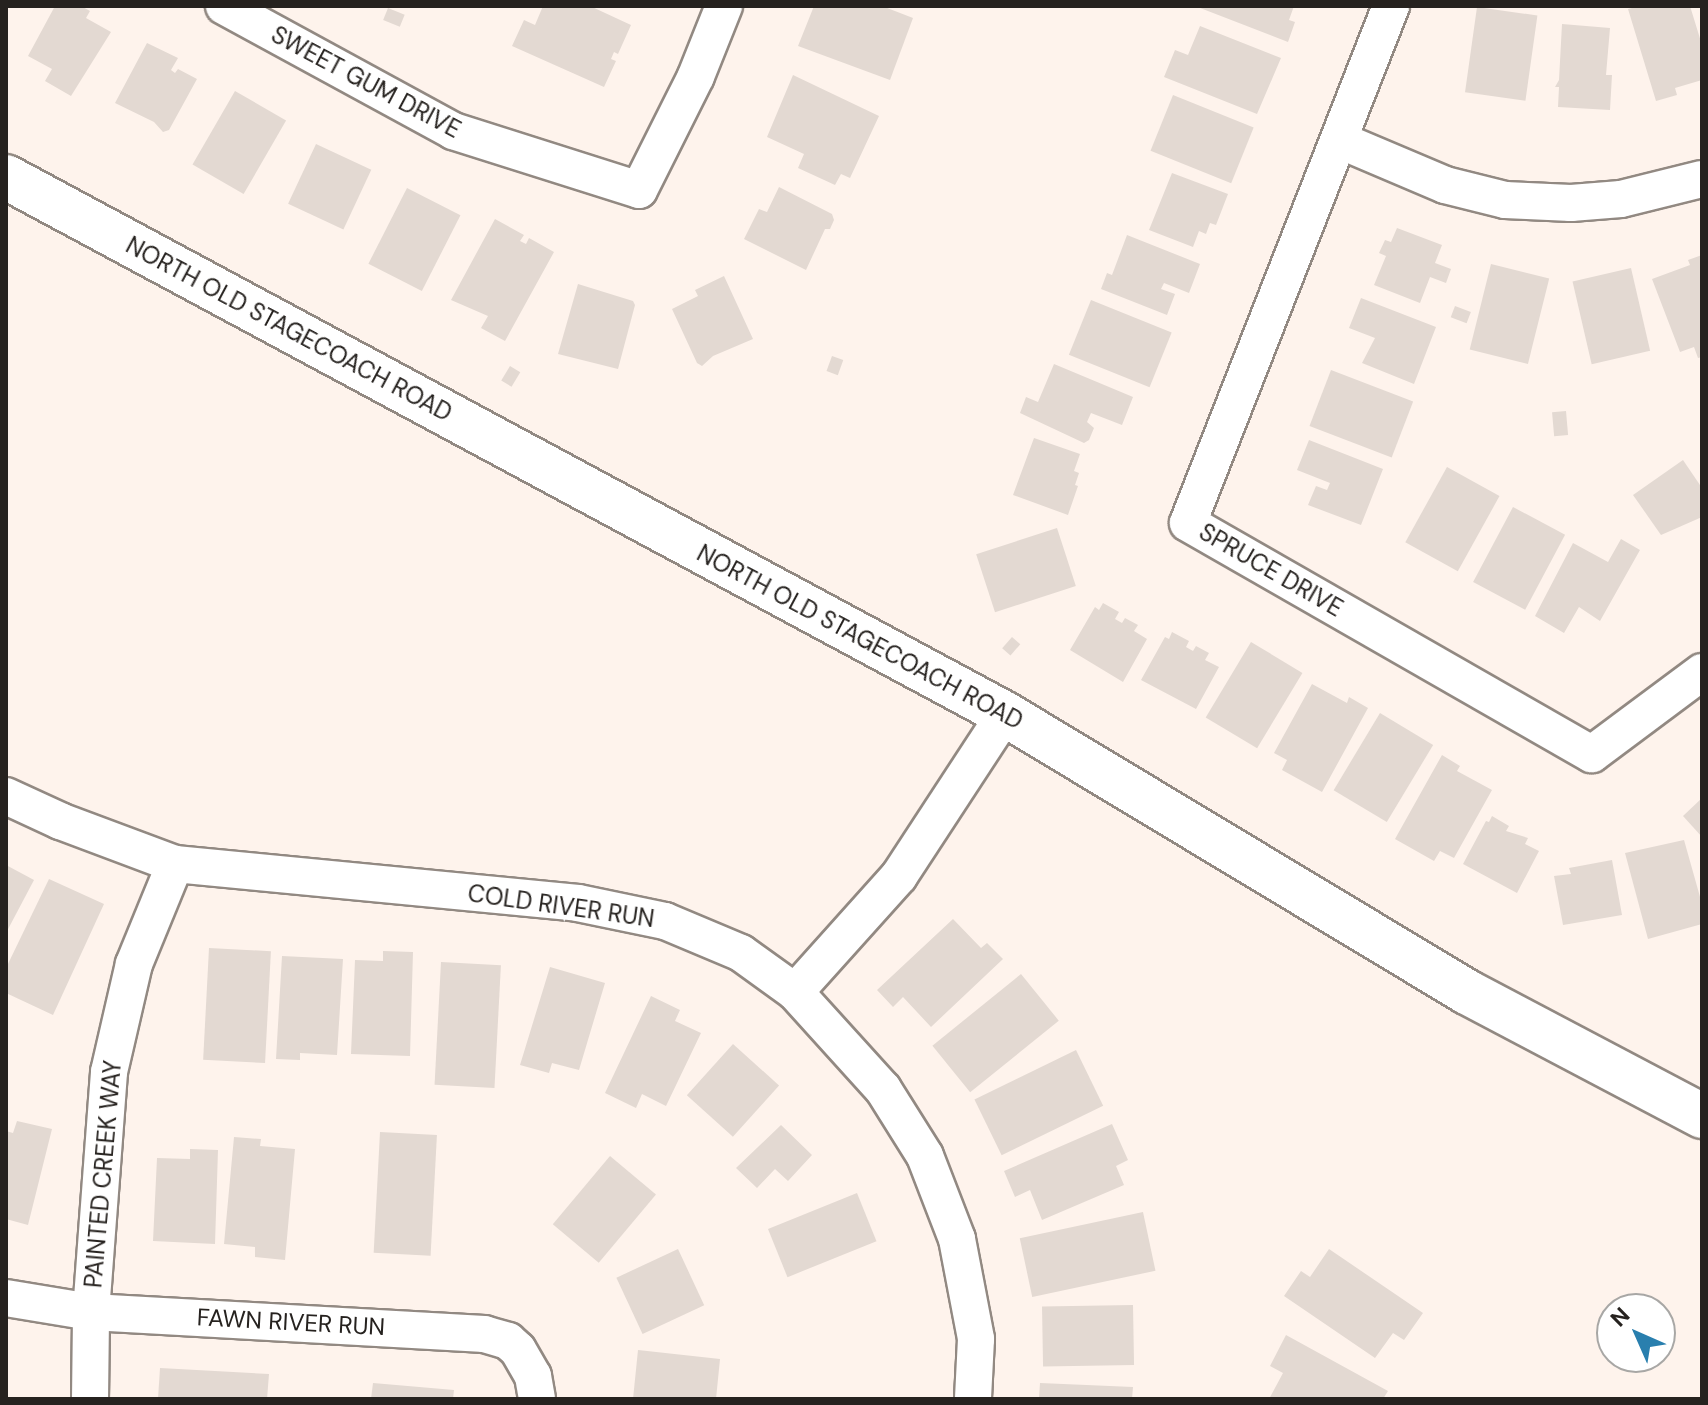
<!DOCTYPE html>
<html>
<head>
<meta charset="utf-8">
<style>
	body { margin:0 }
	#map { position:relative; width:1708px; height:1405px; overflow:hidden; background:#fef3ec; font-family:"DM Sans",sans-serif }
	div>[style] { position:absolute }
	.building>* { inset:0; background:#e3d9d2; transform-origin:0 0 }
	.roads { filter:drop-shadow(2px 0 #928982) drop-shadow(-2px 0 #928982) drop-shadow(0 2px #928982) drop-shadow(0 -2px #928982) }
	.minor>* { height:36px; margin:-18px; padding:0 18px; transform-origin:18px; border-radius:18px; background:#fff }
	.tertiary>* { height:44px; margin:-22px; padding:0 22px; transform-origin:22px; border-radius:22px; background:#fff }
	span { translate:-50% -50%; white-space:nowrap; text-align:center; line-height:1.15; -webkit-text-stroke:6px #fff; paint-order:stroke }
	.street-label { font-size:24px; color:#26221f }
	.frame { position:absolute; inset:0; border:8px solid #26221f; pointer-events:none }
	.north { position:absolute; left:1596px; top:1293px; width:80px; height:80px; box-sizing:border-box; background:#fff; border:2px solid #a8a7a5; border-radius:50%; rotate:315deg; font-size:22px; font-weight:700; line-height:32px; text-align:center; color:#26221f }
	.north::after { content:''; display:block; margin:auto; width:28px; height:36px; background:#297fae; clip-path:polygon(50% 0,100% 100%,50% 72%,0 100%) }
</style>
</head>
<body>
<div id="map">
	<div class="building">
		<i style="clip-path:polygon(55px 6px,81px 6px,90px 11px,86px 18px,111px 32px,71px 96px,45px 81px,52px 69px,28px 56px)"></i>
		<i style="clip-path:polygon(543px 6px,590px 6px,631px 25px,618px 54px,614px 52px,611px 59px,616px 61px,604px 87px,512px 46px,524px 20px,535px 25px)"></i>
		<i style="clip-path:polygon(814px 6px,882px 6px,913px 18px,890px 80px,798px 46px)"></i>
		<i style="clip-path:polygon(1195px 6px,1294px 6px,1289px 20px,1295px 22px,1288px 42px)"></i>
		<i style="clip-path:polygon(1640px 6px,1690px 6px,1702px 45px,1702px 80px,1675px 88px,1677px 95px,1656px 101px,1628px 9px)"></i>
		<i style="left:1477px;top:7px;width:61px;height:86px;rotate:8deg"></i>
		<i style="left:388px;top:8px;width:18px;height:13px;rotate:22deg"></i>
		<i style="clip-path:polygon(1562px 24px,1610px 28px,1606px 75px,1612px 75px,1610px 110px,1558px 107px,1559px 87px,1555px 87px,1559px 80px)"></i>
		<i style="clip-path:polygon(1200px 26px,1281px 58px,1257px 114px,1164px 77px,1175px 50px,1188px 55px)"></i>
		<i style="clip-path:polygon(147px 43px,178px 58px,171px 70px,175px 73px,178px 69px,197px 79px,169px 130px,163px 132px,154px 122px,115px 103px)"></i>
		<i style="clip-path:polygon(793px 75px,879px 116px,850px 178px,841px 174px,835px 185px,798px 168px,804px 154px,767px 137px)"></i>
		<i style="left:235px;top:91px;width:59px;height:85px;rotate:30deg"></i>
		<i style="left:1173px;top:95px;width:87px;height:60px;rotate:22deg"></i>
		<i style="left:316px;top:144px;width:61px;height:66px;rotate:25deg"></i>
		<i style="clip-path:polygon(1172px 173px,1228px 194px,1216px 225px,1210px 223px,1206px 234px,1199px 231px,1193px 247px,1149px 230px)"></i>
		<i style="clip-path:polygon(779px 187px,832px 214px,834px 220px,830px 229px,825px 229px,806px 270px,744px 239px,759px 209px,767px 212px)"></i>
		<i style="left:407px;top:188px;width:60px;height:85px;rotate:27deg"></i>
		<i style="clip-path:polygon(495px 219px,524px 235px,520px 241px,526px 244px,529px 238px,554px 252px,505px 341px,481px 328px,488px 316px,451px 300px)"></i>
		<i style="clip-path:polygon(1397px 228px,1442px 245px,1435px 263px,1451px 269px,1446px 283px,1430px 277px,1420px 303px,1374px 285px,1386px 256px,1379px 253px,1385px 240px,1391px 242px)"></i>
		<i style="clip-path:polygon(1127px 235px,1200px 264px,1189px 293px,1164px 283px,1161px 289px,1175px 294px,1167px 315px,1101px 289px,1107px 273px,1112px 275px)"></i>
		<i style="clip-path:polygon(1702px 255px,1702px 357px,1698px 358px,1694px 347px,1680px 352px,1652px 279px,1690px 265px,1688px 260px)"></i>
		<i style="left:1491px;top:264px;width:60px;height:88px;rotate:14deg"></i>
		<i style="left:1631px;top:268px;width:85px;height:60px;rotate:77deg"></i>
		<i style="clip-path:polygon(724px 276px,753px 339px,713px 356px,702px 366px,697px 363px,672px 309px,698px 296px,695px 290px)"></i>
		<i style="clip-path:polygon(578px 284px,633px 301px,635px 305px,618px 369px,558px 354px)"></i>
		<i style="clip-path:polygon(1361px 298px,1436px 327px,1414px 384px,1362px 363px,1375px 338px,1349px 328px)"></i>
		<i style="left:1091px;top:300px;width:87px;height:59px;rotate:22deg"></i>
		<i style="left:1455px;top:306px;width:17px;height:12px;rotate:21deg"></i>
		<i style="left:832px;top:356px;width:12px;height:16px;rotate:20deg"></i>
		<i style="clip-path:polygon(1054px 364px,1133px 397px,1122px 425px,1091px 413px,1087px 422px,1094px 428px,1089px 440px,1084px 443px,1020px 413px,1026px 397px,1038px 402px)"></i>
		<i style="left:510px;top:366px;width:12px;height:17px;rotate:31deg"></i>
		<i style="left:1331px;top:370px;width:88px;height:60px;rotate:21deg"></i>
		<i style="left:1566px;top:411px;width:24px;height:14px;rotate:85deg"></i>
		<i style="clip-path:polygon(1034px 438px,1080px 454px,1074px 471px,1079px 473px,1075px 485px,1078px 486px,1068px 515px,1013px 495px)"></i>
		<i style="clip-path:polygon(1309px 440px,1383px 469px,1361px 525px,1308px 505px,1316px 486px,1327px 490px,1330px 483px,1297px 470px)"></i>
		<i style="clip-path:polygon(1683px 460px,1702px 488px,1702px 517px,1661px 535px,1633px 495px)"></i>
		<i style="left:1447px;top:467px;width:60px;height:86px;rotate:29deg"></i>
		<i style="left:1513px;top:507px;width:59px;height:85px;rotate:28deg"></i>
		<i style="left:1057px;top:528px;width:61px;height:85px;rotate:72deg"></i>
		<i style="clip-path:polygon(1621px 539px,1640px 550px,1600px 621px,1579px 607px,1564px 633px,1535px 616px,1573px 543px,1608px 562px)"></i>
		<i style="clip-path:polygon(1103px 603px,1119px 612px,1115px 619px,1122px 623px,1125px 618px,1138px 625px,1134px 631px,1147px 639px,1123px 682px,1070px 650px,1095px 607px,1099px 610px)"></i>
		<i style="clip-path:polygon(1172px 632px,1189px 641px,1186px 647px,1193px 651px,1196px 646px,1209px 653px,1205px 660px,1219px 667px,1196px 709px,1141px 680px,1165px 637px,1169px 639px)"></i>
		<i style="left:1012px;top:637px;width:11px;height:15px;rotate:41deg"></i>
		<i style="left:1251px;top:642px;width:60px;height:88px;rotate:31deg"></i>
		<i style="clip-path:polygon(1312px 684px,1347px 703px,1349px 697px,1368px 708px,1322px 792px,1282px 770px,1287px 760px,1274px 753px)"></i>
		<i style="left:1380px;top:713px;width:62px;height:90px;rotate:31deg"></i>
		<i style="clip-path:polygon(1442px 755px,1460px 766px,1457px 771px,1492px 790px,1454px 858px,1440px 851px,1434px 861px,1395px 839px)"></i>
		<i style="clip-path:polygon(1702px 798px,1702px 837px,1683px 816px)"></i>
		<i style="clip-path:polygon(1492px 816px,1509px 826px,1506px 831px,1528px 838px,1525px 844px,1539px 851px,1517px 893px,1463px 864px,1486px 821px,1489px 822px)"></i>
		<i style="clip-path:polygon(1684px 840px,1702px 904px,1702px 924px,1648px 939px,1625px 853px)"></i>
		<i style="clip-path:polygon(1612px 860px,1622px 915px,1563px 925px,1554px 876px,1571px 874px,1569px 868px)"></i>
		<i style="clip-path:polygon(6px 865px,34px 880px,6px 933px)"></i>
		<i style="clip-path:polygon(49px 879px,104px 904px,53px 1015px,6px 993px,6px 968px)"></i>
		<i style="clip-path:polygon(953px 919px,981px 948px,987px 943px,1003px 959px,931px 1027px,903px 997px,893px 1007px,877px 990px)"></i>
		<i style="left:209px;top:948px;width:62px;height:112px;rotate:3deg"></i>
		<i style="clip-path:polygon(383px 951px,413px 952px,410px 1056px,351px 1054px,355px 960px,383px 961px)"></i>
		<i style="clip-path:polygon(282px 956px,343px 959px,337px 1055px,300px 1053px,300px 1060px,276px 1059px)"></i>
		<i style="left:441px;top:962px;width:60px;height:123px;rotate:3deg"></i>
		<i style="clip-path:polygon(550px 967px,605px 983px,579px 1070px,552px 1063px,549px 1073px,520px 1065px)"></i>
		<i style="left:1021px;top:974px;width:60px;height:114px;rotate:51deg"></i>
		<i style="clip-path:polygon(651px 996px,680px 1010px,675px 1021px,701px 1033px,666px 1106px,642px 1094px,636px 1108px,605px 1093px)"></i>
		<i style="left:733px;top:1044px;width:62px;height:69px;rotate:42deg"></i>
		<i style="left:1076px;top:1050px;width:62px;height:113px;rotate:64deg"></i>
		<i style="clip-path:polygon(17px 1121px,52px 1129px,28px 1225px,6px 1219px,6px 1131px,13px 1133px)"></i>
		<i style="clip-path:polygon(1112px 1124px,1128px 1160px,1116px 1166px,1124px 1185px,1042px 1220px,1030px 1190px,1015px 1197px,1004px 1171px)"></i>
		<i style="clip-path:polygon(781px 1125px,812px 1155px,788px 1181px,775px 1169px,757px 1188px,736px 1168px)"></i>
		<i style="left:380px;top:1132px;width:57px;height:121px;rotate:3deg"></i>
		<i style="clip-path:polygon(234px 1137px,261px 1139px,260px 1146px,295px 1149px,285px 1260px,255px 1257px,255px 1247px,224px 1244px)"></i>
		<i style="clip-path:polygon(190px 1149px,218px 1150px,215px 1244px,153px 1241px,157px 1158px,190px 1159px)"></i>
		<i style="left:610px;top:1156px;width:60px;height:89px;rotate:40deg"></i>
		<i style="left:857px;top:1193px;width:52px;height:96px;rotate:68deg"></i>
		<i style="left:1143px;top:1212px;width:60px;height:126px;rotate:78deg"></i>
		<i style="left:678px;top:1249px;width:62px;height:68px;rotate:65deg"></i>
		<i style="clip-path:polygon(1329px 1249px,1423px 1313px,1404px 1340px,1393px 1333px,1375px 1358px,1284px 1296px,1301px 1271px,1310px 1277px)"></i>
		<i style="left:1133px;top:1305px;width:60px;height:91px;rotate:89deg"></i>
		<i style="clip-path:polygon(1286px 1335px,1388px 1391px,1383px 1399px,1269px 1399px,1283px 1373px,1270px 1366px)"></i>
		<i style="clip-path:polygon(638px 1350px,720px 1359px,716px 1399px,633px 1399px)"></i>
		<i style="clip-path:polygon(160px 1368px,269px 1374px,267px 1399px,158px 1399px)"></i>
		<i style="clip-path:polygon(373px 1383px,454px 1390px,453px 1399px,371px 1399px)"></i>
		<i style="clip-path:polygon(1040px 1383px,1133px 1387px,1132px 1399px,1039px 1399px)"></i>
	</div>
	<div class="roads">
		<div class="minor">
			<i style="left:224px;top:6px;width:261px;rotate:28.6deg"></i>
			<i style="left:453px;top:131px;width:195px;rotate:17.6deg"></i>
			<i style="left:639px;top:190px;width:127px;rotate:-63.4deg"></i>
			<i style="left:696px;top:76px;width:75px;rotate:-68.2deg"></i>
			<i style="left:1391px;top:6px;width:555px;rotate:111.44deg"></i>
			<i style="left:1188px;top:523px;width:465px;rotate:29.8deg"></i>
			<i style="left:1592px;top:754px;width:137px;rotate:-36.7deg"></i>
			<i style="left:1339px;top:140px;width:115px;rotate:23deg"></i>
			<i style="left:1445px;top:185px;width:62px;rotate:14deg"></i>
			<i style="left:1505px;top:200px;width:66px;rotate:2.6deg"></i>
			<i style="left:1571px;top:203px;width:50px;rotate:-4.6deg"></i>
			<i style="left:1621px;top:199px;width:83px;rotate:-13.9deg"></i>
			<i style="left:6px;top:796px;width:60px;rotate:24.8deg"></i>
			<i style="left:60px;top:821px;width:123px;rotate:20.5deg"></i>
			<i style="left:175px;top:864px;width:405px;rotate:5.5deg"></i>
			<i style="left:578px;top:903px;width:89px;rotate:11.7deg"></i>
			<i style="left:665px;top:921px;width:82px;rotate:22.8deg"></i>
			<i style="left:741px;top:953px;width:67px;rotate:35.8deg"></i>
			<i style="left:795px;top:992px;width:131px;rotate:47.8deg"></i>
			<i style="left:883px;top:1089px;width:79px;rotate:57.9deg"></i>
			<i style="left:925px;top:1156px;width:89px;rotate:68.9deg"></i>
			<i style="left:957px;top:1239px;width:102px;rotate:79.2deg"></i>
			<i style="left:976px;top:1339px;width:60px;rotate:92.9deg"></i>
			<i style="left:795px;top:992px;width:156px;rotate:-48.1deg"></i>
			<i style="left:899px;top:876px;width:194px;rotate:-56.8deg"></i>
			<i style="left:6px;top:1298px;width:86px;rotate:9.4deg"></i>
			<i style="left:91px;top:1312px;width:394px;rotate:3.2deg"></i>
			<i style="left:484px;top:1334px;width:25px;rotate:16deg"></i>
			<i style="left:508px;top:1341px;width:13px;rotate:42deg"></i>
			<i style="left:518px;top:1350px;width:30px;rotate:60deg"></i>
			<i style="left:533px;top:1376px;width:23px;rotate:80deg"></i>
			<i style="left:90px;top:1399px;width:87px;rotate:-89.3deg"></i>
			<i style="left:91px;top:1312px;width:241px;rotate:-85.7deg"></i>
			<i style="left:109px;top:1072px;width:111px;rotate:-77deg"></i>
			<i style="left:134px;top:964px;width:108px;rotate:-67.7deg"></i>
		</div>
		<div class="tertiary">
			<i style="left:6px;top:177px;width:1134px;rotate:28.26deg"></i>
			<i style="left:1005px;top:714px;width:539px;rotate:31.04deg"></i>
			<i style="left:1467px;top:992px;width:266px;rotate:27.8deg"></i>
		</div>
	</div>
	<div class="street-label">
		<span style="left:366px;top:82px;rotate:28deg">SWEET GUM DRIVE</span>
		<span style="left:289px;top:329px;rotate:28deg">NORTH OLD STAGECOACH ROAD</span>
		<span style="left:1271px;top:570px;rotate:30deg">SPRUCE DRIVE</span>
		<span style="left:860px;top:637px;rotate:28deg">NORTH OLD STAGECOACH ROAD</span>
		<span style="left:561px;top:906px;rotate:8deg">COLD RIVER RUN</span>
		<span style="left:103px;top:1174px;rotate:-85deg">PAINTED CREEK WAY</span>
		<span style="left:291px;top:1322px;rotate:3deg">FAWN RIVER RUN</span>
	</div>
	<div class="frame"></div>
	<div class="north">N</div>
</div>
</body>
</html>
